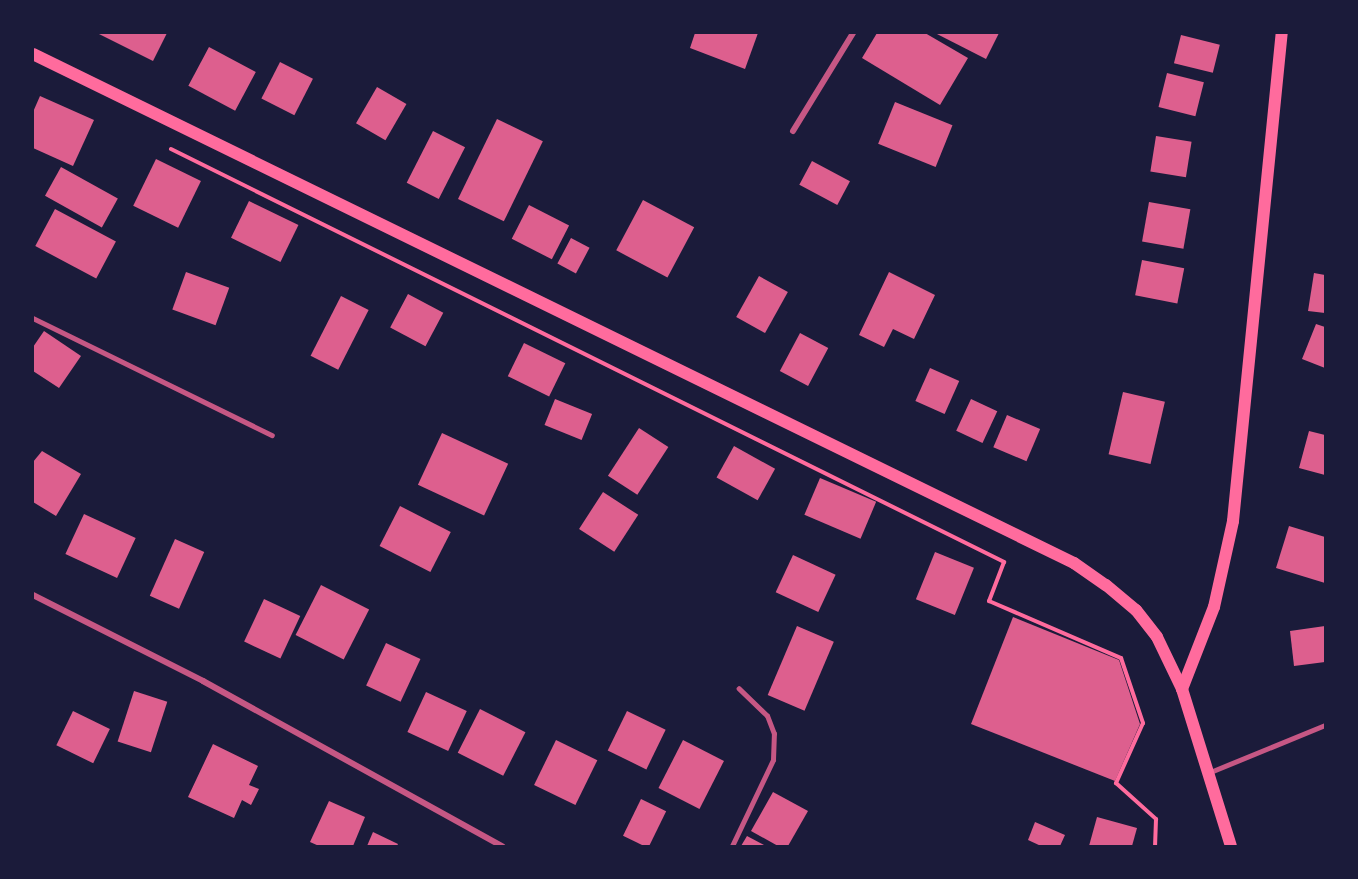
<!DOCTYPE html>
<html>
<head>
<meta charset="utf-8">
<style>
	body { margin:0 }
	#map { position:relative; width:1358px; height:879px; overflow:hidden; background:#1b1b3a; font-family:Commissioner,sans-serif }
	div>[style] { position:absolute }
	.building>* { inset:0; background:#dd5f8e; transform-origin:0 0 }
	.path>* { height:4px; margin:-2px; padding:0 2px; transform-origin:2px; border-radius:2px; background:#ff6b9d }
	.service>* { height:4.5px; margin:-2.25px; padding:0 2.25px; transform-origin:2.25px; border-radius:2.25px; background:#c65784 }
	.minor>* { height:6px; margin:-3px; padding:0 3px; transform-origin:3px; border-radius:3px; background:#c65784 }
	.secondary>* { height:12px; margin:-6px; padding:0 6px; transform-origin:6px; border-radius:6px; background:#ff6b9d }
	span { translate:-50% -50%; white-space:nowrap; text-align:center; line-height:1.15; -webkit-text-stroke:6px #1b1b3a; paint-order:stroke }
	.frame { position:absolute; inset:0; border:34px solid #1b1b3a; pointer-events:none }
</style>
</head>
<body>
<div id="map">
	<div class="building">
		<i style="clip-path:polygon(97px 33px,167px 33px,153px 61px)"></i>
		<i style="clip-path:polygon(695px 33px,758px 33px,745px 69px,690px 48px)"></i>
		<i style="clip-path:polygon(877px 33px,925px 33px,968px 58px,940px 105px,862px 58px)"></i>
		<i style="clip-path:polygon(935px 33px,999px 33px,986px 59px)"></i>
		<i style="left:1181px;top:35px;width:40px;height:29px;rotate:14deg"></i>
		<i style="left:209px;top:47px;width:53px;height:44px;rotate:28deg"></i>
		<i style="left:280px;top:62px;width:37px;height:41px;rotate:27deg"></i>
		<i style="left:1167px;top:73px;width:38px;height:35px;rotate:14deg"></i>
		<i style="left:377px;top:87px;width:34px;height:42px;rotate:30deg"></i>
		<i style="clip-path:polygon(40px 96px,94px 120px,73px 166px,33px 148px,33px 112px)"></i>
		<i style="left:895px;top:102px;width:62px;height:45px;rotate:22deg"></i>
		<i style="left:497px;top:119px;width:51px;height:89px;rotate:26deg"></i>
		<i style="left:433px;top:131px;width:36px;height:58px;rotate:27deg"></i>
		<i style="left:1156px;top:136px;width:36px;height:36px;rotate:9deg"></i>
		<i style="left:156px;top:159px;width:50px;height:52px;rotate:26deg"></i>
		<i style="left:812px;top:161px;width:43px;height:27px;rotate:28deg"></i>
		<i style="left:61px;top:167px;width:65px;height:33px;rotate:29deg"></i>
		<i style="left:643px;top:200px;width:58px;height:57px;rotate:28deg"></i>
		<i style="left:249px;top:201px;width:55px;height:41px;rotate:26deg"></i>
		<i style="left:1149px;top:202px;width:42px;height:40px;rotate:10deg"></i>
		<i style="left:529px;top:205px;width:45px;height:38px;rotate:27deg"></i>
		<i style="left:55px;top:209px;width:69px;height:42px;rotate:28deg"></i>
		<i style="left:571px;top:238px;width:21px;height:29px;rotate:28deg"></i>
		<i style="left:1142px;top:260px;width:43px;height:36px;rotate:11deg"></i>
		<i style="left:186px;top:272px;width:46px;height:40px;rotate:20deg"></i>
		<i style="clip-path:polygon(889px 272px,935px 295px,914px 339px,893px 329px,884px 347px,859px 335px)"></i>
		<i style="clip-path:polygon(1314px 273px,1325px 275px,1325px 313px,1308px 311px)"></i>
		<i style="left:759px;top:276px;width:33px;height:47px;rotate:29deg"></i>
		<i style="left:408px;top:294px;width:40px;height:38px;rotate:28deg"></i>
		<i style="left:341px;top:296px;width:31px;height:67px;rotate:27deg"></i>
		<i style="clip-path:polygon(1316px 324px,1325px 327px,1325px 368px,1302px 359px)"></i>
		<i style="clip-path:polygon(44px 331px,81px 356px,59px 388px,33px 371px,33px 347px)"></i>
		<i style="left:800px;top:333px;width:32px;height:43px;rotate:28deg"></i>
		<i style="left:524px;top:343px;width:46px;height:37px;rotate:26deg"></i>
		<i style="left:930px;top:368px;width:32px;height:36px;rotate:24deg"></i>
		<i style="left:1123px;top:392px;width:43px;height:64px;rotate:13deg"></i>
		<i style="left:555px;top:399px;width:40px;height:28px;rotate:22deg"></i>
		<i style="left:971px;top:399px;width:29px;height:35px;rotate:25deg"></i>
		<i style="left:1007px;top:415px;width:36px;height:35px;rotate:23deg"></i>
		<i style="left:639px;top:428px;width:35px;height:57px;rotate:33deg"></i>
		<i style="clip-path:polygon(1309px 431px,1325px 435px,1325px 475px,1299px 468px)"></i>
		<i style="left:442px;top:433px;width:73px;height:57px;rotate:25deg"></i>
		<i style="left:734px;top:446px;width:47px;height:36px;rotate:29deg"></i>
		<i style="clip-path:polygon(42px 451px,81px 474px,56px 516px,33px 502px,33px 462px)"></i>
		<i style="left:820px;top:478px;width:61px;height:40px;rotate:23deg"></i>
		<i style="left:603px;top:492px;width:42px;height:44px;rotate:33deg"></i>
		<i style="left:400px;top:506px;width:57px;height:45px;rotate:27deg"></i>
		<i style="left:84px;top:514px;width:57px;height:44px;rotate:25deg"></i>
		<i style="clip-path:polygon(1289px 526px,1325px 537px,1325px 583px,1276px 568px)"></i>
		<i style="left:175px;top:539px;width:32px;height:62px;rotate:24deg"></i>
		<i style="left:935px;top:552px;width:42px;height:51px;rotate:22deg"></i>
		<i style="left:793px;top:555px;width:47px;height:41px;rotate:25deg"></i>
		<i style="left:321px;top:585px;width:54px;height:56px;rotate:27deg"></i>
		<i style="left:264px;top:599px;width:40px;height:47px;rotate:25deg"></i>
		<i style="clip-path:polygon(1013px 617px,1119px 660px,1140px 724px,1115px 781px,971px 724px)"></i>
		<i style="left:797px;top:626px;width:40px;height:75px;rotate:23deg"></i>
		<i style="clip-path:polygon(1325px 626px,1325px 662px,1294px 666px,1290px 631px)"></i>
		<i style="left:386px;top:643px;width:38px;height:47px;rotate:25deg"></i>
		<i style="left:134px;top:691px;width:35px;height:53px;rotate:18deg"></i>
		<i style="left:426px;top:692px;width:45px;height:44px;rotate:25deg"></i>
		<i style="left:480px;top:709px;width:51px;height:49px;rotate:27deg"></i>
		<i style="left:73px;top:711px;width:41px;height:38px;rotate:26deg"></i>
		<i style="left:627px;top:711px;width:43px;height:44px;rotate:26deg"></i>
		<i style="left:556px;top:740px;width:46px;height:50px;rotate:26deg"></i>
		<i style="left:683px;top:740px;width:46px;height:54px;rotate:27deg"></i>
		<i style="clip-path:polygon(213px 744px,258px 766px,249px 785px,259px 789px,251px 805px,242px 800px,234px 818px,188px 797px)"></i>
		<i style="clip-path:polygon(773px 792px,808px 811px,788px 846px,778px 846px,751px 831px)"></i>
		<i style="left:641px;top:799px;width:28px;height:41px;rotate:26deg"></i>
		<i style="clip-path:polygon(329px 801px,365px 817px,353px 846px,319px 846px,310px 842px)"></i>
		<i style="clip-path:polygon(1097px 817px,1137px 828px,1132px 846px,1089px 846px)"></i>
		<i style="clip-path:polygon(1035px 822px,1065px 835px,1060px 846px,1041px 846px,1028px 840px)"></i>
		<i style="clip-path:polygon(373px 832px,398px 844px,397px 846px,367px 846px)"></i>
		<i style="clip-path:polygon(747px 836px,766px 846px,741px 846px)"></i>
	</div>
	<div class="path">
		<i style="left:171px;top:149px;width:930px;rotate:26.37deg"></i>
		<i style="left:1004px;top:562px;width:42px;rotate:111deg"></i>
		<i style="left:989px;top:601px;width:144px;rotate:23.4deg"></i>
		<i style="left:1121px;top:658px;width:69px;rotate:71.3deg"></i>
		<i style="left:1143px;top:723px;width:66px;rotate:114.2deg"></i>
		<i style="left:1116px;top:783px;width:54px;rotate:42deg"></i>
		<i style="left:1156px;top:819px;width:27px;rotate:92deg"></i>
	</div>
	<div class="service">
		<i style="left:33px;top:318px;width:266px;rotate:26.1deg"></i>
		<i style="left:1208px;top:773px;width:126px;rotate:-22.3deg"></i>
		<i style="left:732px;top:846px;width:95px;rotate:-64.5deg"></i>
		<i style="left:773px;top:760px;width:26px;rotate:-88deg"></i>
		<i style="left:774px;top:734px;width:19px;rotate:-111deg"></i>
		<i style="left:767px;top:716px;width:39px;rotate:-136deg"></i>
	</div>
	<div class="minor">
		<i style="left:793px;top:131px;width:115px;rotate:-58.5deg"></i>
		<i style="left:33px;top:595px;width:191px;rotate:26.8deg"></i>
		<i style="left:203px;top:681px;width:342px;rotate:28.9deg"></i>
	</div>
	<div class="secondary">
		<i style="left:33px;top:54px;width:1159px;rotate:26.06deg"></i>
		<i style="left:1074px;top:563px;width:39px;rotate:35deg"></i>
		<i style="left:1106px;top:585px;width:39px;rotate:40deg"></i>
		<i style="left:1136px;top:610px;width:34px;rotate:52deg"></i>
		<i style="left:1157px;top:637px;width:58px;rotate:64.3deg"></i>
		<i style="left:1182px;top:689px;width:164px;rotate:72.7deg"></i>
		<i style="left:1182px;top:689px;width:88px;rotate:-68.7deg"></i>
		<i style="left:1214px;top:607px;width:88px;rotate:-77.5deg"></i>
		<i style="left:1233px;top:521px;width:490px;rotate:-84.3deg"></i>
	</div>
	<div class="frame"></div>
</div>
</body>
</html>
